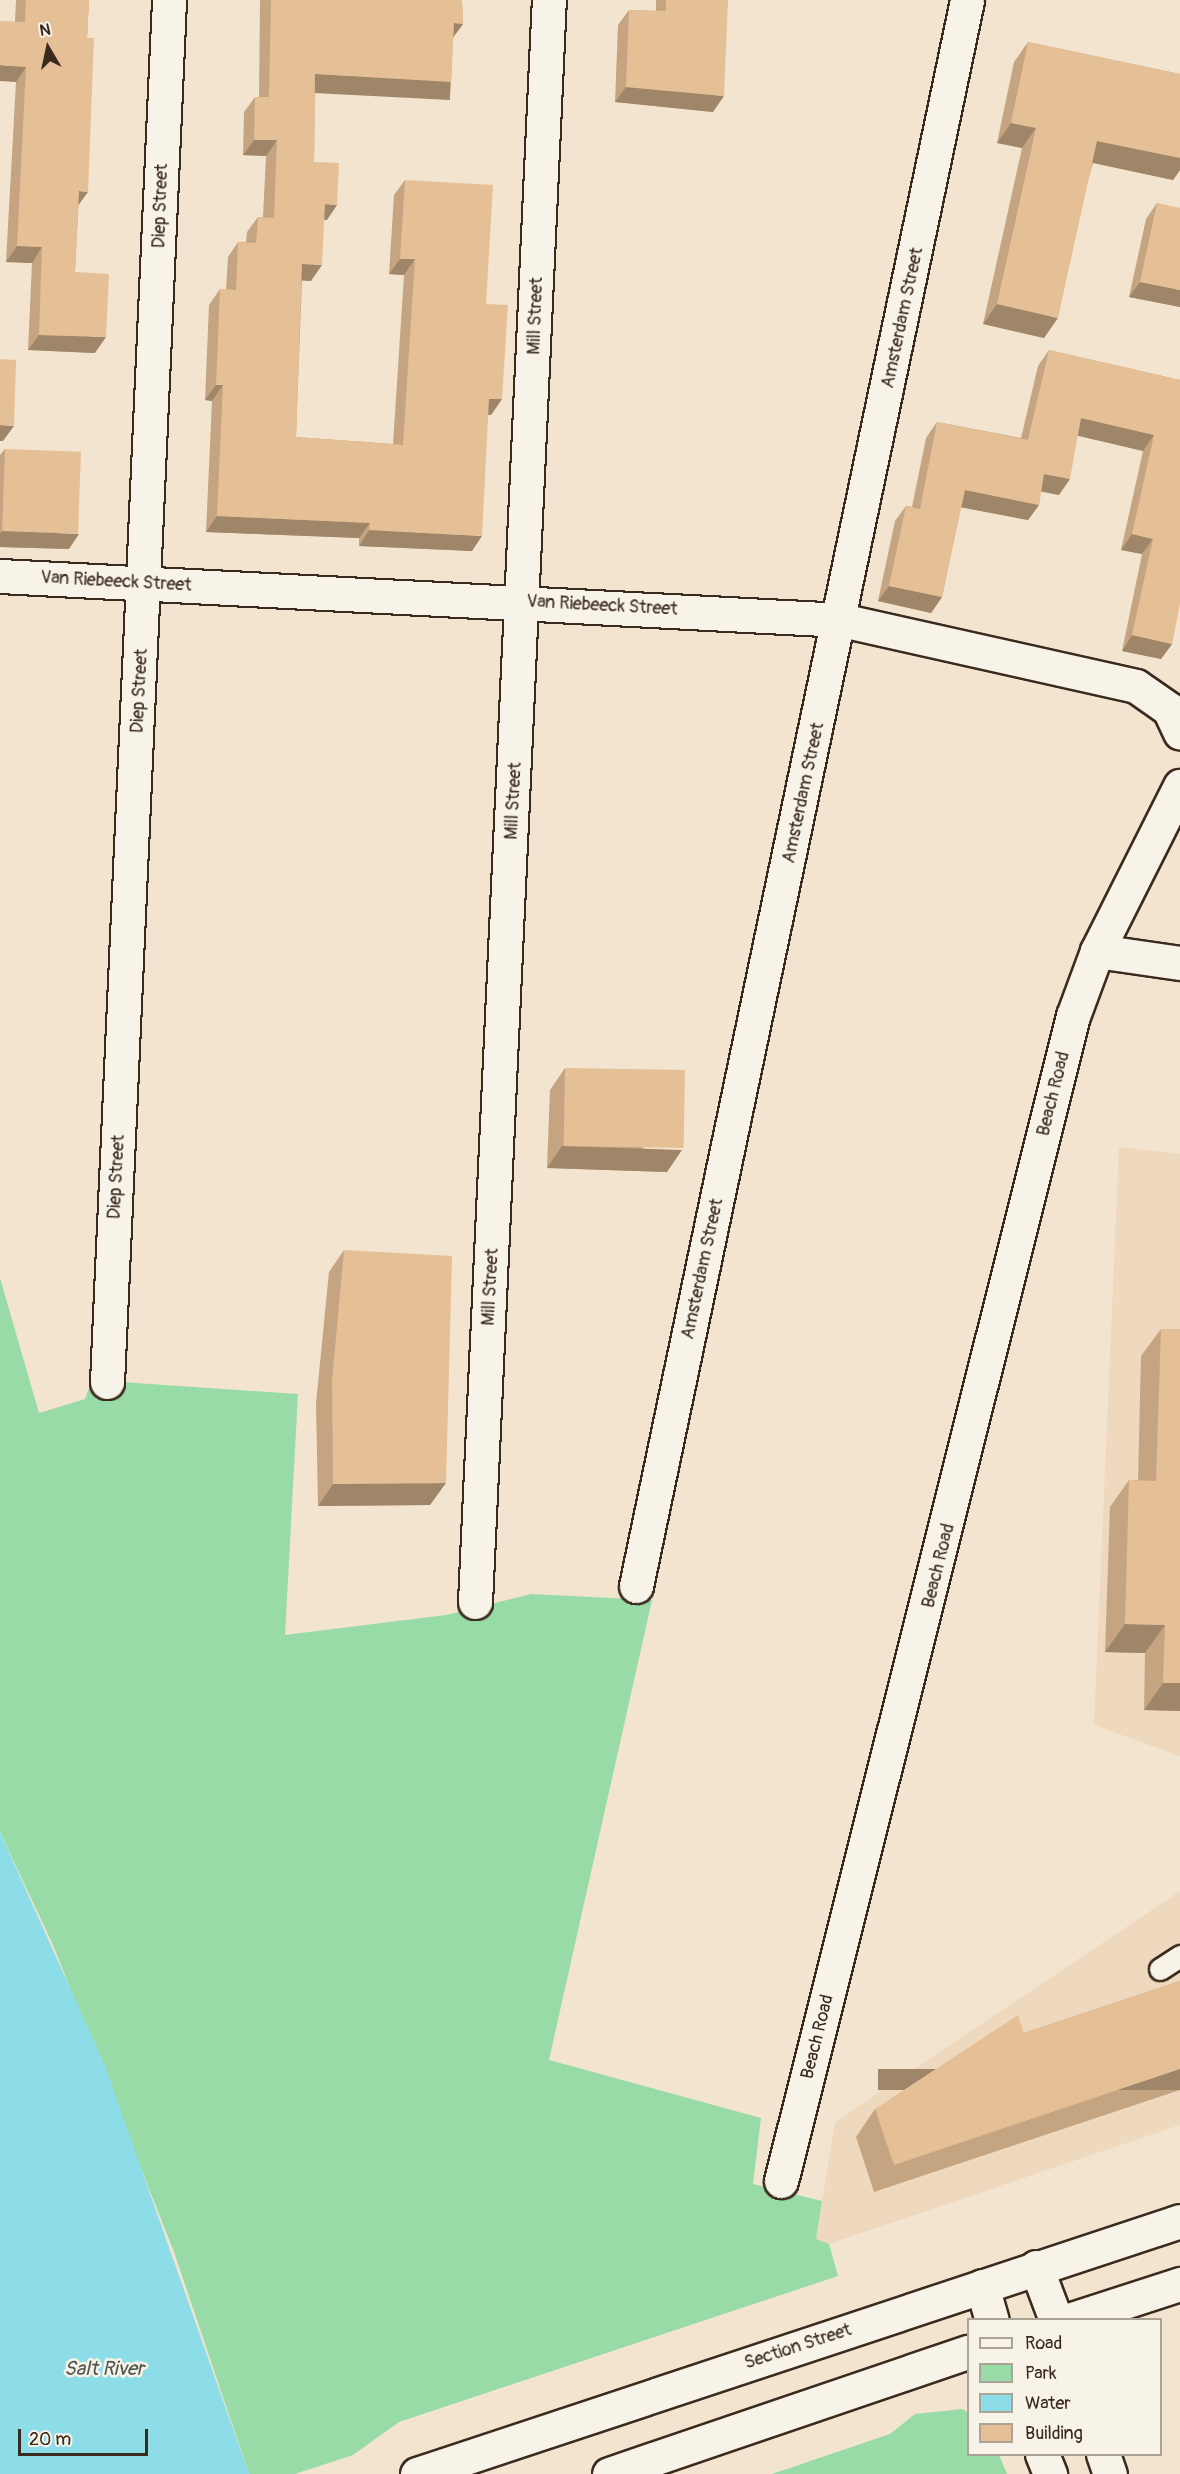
<!DOCTYPE html>
<html>
<head>
<meta charset="utf-8">
<style>
	body { margin:0 }
	#map { position:relative; width:1180px; height:2474px; overflow:hidden; background:#f2e4cf; font-family:Pangolin,sans-serif }
	div>[style] { position:absolute }
	.built>* { inset:0; background:#eed9be }
	.green>* { inset:0; background:#99dba6 }
	.water>* { inset:0; background:#8ddde8 }
	.roads { filter:drop-shadow(2px 0 #3b2a1e) drop-shadow(-2px 0 #3b2a1e) drop-shadow(0 2px #3b2a1e) drop-shadow(0 -2px #3b2a1e) }
	.service>* { height:21px; margin:-10.5px; padding:0 10.5px; transform-origin:10.5px; border-radius:10.5px; background:#f7f3e8 }
	.minor>* { height:33px; margin:-16.5px; padding:0 16.5px; transform-origin:16.5px; border-radius:16.5px; background:#f7f3e8 }
	.tertiary>* { height:33px; margin:-16.5px; padding:0 16.5px; transform-origin:16.5px; border-radius:16.5px; background:#f7f3e8 }
	.wall>* { inset:0; background:#c5a581 }
	.shaded-wall>* { inset:0; background:#a08669; transform-origin:0 0 }
	.building>* { inset:0; background:#e5c096; transform-origin:0 0 }
	span { translate:-50% -50%; white-space:nowrap; text-align:center; line-height:1.15; -webkit-text-stroke:5px #f7f3e8; paint-order:stroke }
	.street-label { font-size:18px; color:#3b2a1e }
	.water-label { font-size:20px; color:#505750; font-style:italic }
	.legend { position:absolute; left:967px; top:2318px; width:195px; height:138px; box-sizing:border-box; background:#f7f3e8; border:2px solid #aca397; margin:0; padding:8px 10px; list-style:none; font-size:18px; color:#3b2a1e }
	.legend li { display:flex; align-items:center; gap:12px; height:30px }
	.legend b { width:30px; border:2px solid #aca397 }
	.north { position:absolute; left:18px; top:18px; width:60px; height:60px; -webkit-text-stroke:4px #f7f3e8; paint-order:stroke; rotate:351deg; font-size:16px; font-weight:700; line-height:24px; text-align:center; color:#3b2a1e }
	.north::after { content:''; display:block; margin:auto; width:21px; height:27px; background:#3b2a1e; clip-path:polygon(50% 0,100% 100%,50% 72%,0 100%) }
	.scale { position:absolute; left:18px; top:2429px; width:130px; height:27px; box-sizing:border-box; border:3px solid #3b2a1e; border-top:0; padding-left:8px; font-size:18px; line-height:21px; white-space:nowrap; color:#3b2a1e; -webkit-text-stroke:4px #f7f3e8; paint-order:stroke }
</style>
</head>
<body>
<div id="map">
	<div class="built">
		<i style="clip-path:polygon(1119px 1147px,1180px 1154px,1180px 1756px,1094px 1725px)"></i>
		<i style="clip-path:polygon(1180px 1891px,1180px 2125px,829px 2244px,816px 2239px,835px 2122px)"></i>
	</div>
	<div class="green">
		<i style="clip-path:polygon(0 1278px,39px 1413px,85px 1399px,92px 1380px,298px 1394px,285px 1635px,446px 1615px,531px 1594px,652px 1600px,549px 2060px,761px 2118px,753px 2184px,822px 2201px,816px 2239px,829px 2244px,838px 2276px,399px 2422px,353px 2455px,295px 2474px,249px 2474px,174px 2252px,53px 1945px,0 1832px)"></i>
		<i style="clip-path:polygon(963px 2409px,968px 2413px,968px 2454px,999px 2455px,1007px 2474px,772px 2474px,890px 2434px,915px 2414px)"></i>
	</div>
	<div class="water">
		<i style="clip-path:polygon(0 1832px,105px 2066px,249px 2474px,0 2474px)"></i>
	</div>
	<div class="roads">
		<div class="service">
			<i style="left:1160px;top:1969px;width:24px;rotate:-33deg"></i>
		</div>
		<div class="minor">
			<i style="left:0;top:576px;width:842px;rotate:2.99deg"></i>
			<i style="left:841px;top:620px;width:302px;rotate:12.6deg"></i>
			<i style="left:1136px;top:686px;width:40px;rotate:34.9deg"></i>
			<i style="left:1169px;top:709px;width:26px;rotate:65deg"></i>
			<i style="left:1097px;top:951px;width:84px;rotate:8.2deg"></i>
			<i style="left:107px;top:1382px;width:1383px;rotate:-87.43deg"></i>
			<i style="left:636px;top:1586px;width:1620px;rotate:-78.21deg"></i>
			<i style="left:475px;top:1602px;width:1604px;rotate:-87.36deg"></i>
			<i style="left:781px;top:2181px;width:1201px;rotate:-75.93deg"></i>
			<i style="left:1073px;top:1016px;width:69px;rotate:-69.7deg"></i>
			<i style="left:1097px;top:951px;width:185px;rotate:-63.3deg"></i>
			<i style="left:1036px;top:2267px;width:57px;rotate:69.3deg"></i>
			<i style="left:982px;top:2286px;width:35px;rotate:74deg"></i>
			<i style="left:1042px;top:2454px;width:22px;rotate:68deg"></i>
			<i style="left:1103px;top:2454px;width:21px;rotate:71deg"></i>
		</div>
		<div class="tertiary">
			<i style="left:1069px;top:2320px;width:117px;rotate:-18deg"></i>
			<i style="left:417px;top:2474px;width:804px;rotate:-18.34deg"></i>
			<i style="left:609px;top:2474px;width:379px;rotate:-18.8deg"></i>
		</div>
	</div>
	<div class="wall">
		<i style="clip-path:polygon(16px 0,89px 0,75px 272px,95px 353px,28px 350px,32px 263px,6px 262px,16px 82px,15px 21px)"></i>
		<i style="clip-path:polygon(260px 0,462px 0,463px 24px,453px 37px,451px 82px,441px 98px,315px 90px,314px 162px,327px 220px,324px 220px,311px 281px,302px 280px,296px 437px,393px 444px,404px 275px,389px 274px,394px 195px,405px 180px,486px 304px,502px 399px,491px 415px,488px 415px,472px 551px,359px 546px,359px 538px,206px 532px,212px 401px,205px 400px,209px 305px,220px 289px,226px 290px,228px 257px,238px 242px,246px 242px,247px 232px,258px 217px,263px 217px,266px 156px,243px 155px,244px 112px,255px 97px,259px 97px)"></i>
		<i style="clip-path:polygon(656px 0,728px 0,713px 112px,615px 102px,618px 25px,629px 10px,656px 11px)"></i>
		<i style="clip-path:polygon(1028px 42px,1180px 74px,1180px 170px,1173px 180px,1093px 163px,1044px 338px,983px 324px,1022px 148px,997px 143px,1014px 62px)"></i>
		<i style="clip-path:polygon(1157px 203px,1180px 307px,1129px 297px,1146px 219px)"></i>
		<i style="clip-path:polygon(1049px 350px,1180px 380px,1172px 644px,1161px 659px,1122px 651px,1142px 554px,1121px 550px,1143px 451px,1078px 435px,1059px 495px,1041px 491px,1039px 505px,1028px 520px,961px 507px,942px 597px,931px 613px,878px 601px,895px 521px,906px 506px,912px 507px,926px 438px,937px 422px,1021px 438px,1038px 366px)"></i>
		<i style="clip-path:polygon(5px 449px,69px 549px,0 547px,0 455px)"></i>
		<i style="clip-path:polygon(565px 1068px,667px 1172px,547px 1168px,550px 1090px)"></i>
		<i style="clip-path:polygon(344px 1250px,430px 1505px,318px 1506px,316px 1403px,329px 1272px)"></i>
		<i style="clip-path:polygon(1161px 1329px,1180px 1711px,1144px 1710px,1145px 1653px,1105px 1652px,1110px 1507px,1129px 1480px,1138px 1480px,1141px 1356px)"></i>
		<i style="clip-path:polygon(1180px 1981px,1180px 2090px,874px 2192px,856px 2137px,875px 2109px,1024px 2033px)"></i>
	</div>
	<div class="shaded-wall">
		<i style="clip-path:polygon(454px 23px,463px 24px,452px 39px)"></i>
		<i style="clip-path:polygon(0 65px,26px 67px,16px 82px,0 81px)"></i>
		<i style="left:315px;top:74px;width:136px;height:19px;rotate:3deg"></i>
		<i style="clip-path:polygon(626px 87px,724px 96px,713px 112px,615px 102px)"></i>
		<i style="clip-path:polygon(1011px 123px,1036px 128px,1022px 148px,997px 143px)"></i>
		<i style="clip-path:polygon(254px 140px,277px 140px,266px 156px,243px 155px)"></i>
		<i style="clip-path:polygon(1097px 141px,1180px 158px,1180px 170px,1173px 180px,1084px 161px)"></i>
		<i style="clip-path:polygon(79px 191px,88px 192px,77px 207px)"></i>
		<i style="clip-path:polygon(325px 204px,337px 205px,327px 220px,314px 220px)"></i>
		<i style="clip-path:polygon(17px 246px,42px 247px,32px 263px,6px 262px)"></i>
		<i style="clip-path:polygon(400px 259px,415px 259px,404px 275px,389px 274px)"></i>
		<i style="clip-path:polygon(302px 264px,322px 265px,311px 281px,292px 280px)"></i>
		<i style="clip-path:polygon(1140px 282px,1180px 290px,1180px 307px,1129px 297px)"></i>
		<i style="clip-path:polygon(997px 304px,1058px 318px,1044px 338px,983px 324px)"></i>
		<i style="clip-path:polygon(39px 335px,106px 337px,95px 353px,28px 350px)"></i>
		<i style="clip-path:polygon(216px 385px,223px 385px,212px 401px,205px 400px)"></i>
		<i style="clip-path:polygon(489px 399px,502px 399px,491px 415px,478px 414px)"></i>
		<i style="clip-path:polygon(1081px 418px,1154px 435px,1143px 451px,1070px 434px)"></i>
		<i style="clip-path:polygon(0 425px,14px 426px,3px 441px,0 441px)"></i>
		<i style="clip-path:polygon(1044px 474px,1070px 479px,1059px 495px,1033px 490px)"></i>
		<i style="clip-path:polygon(965px 490px,1039px 505px,1028px 520px,954px 506px)"></i>
		<i style="clip-path:polygon(217px 516px,370px 523px,359px 538px,206px 532px)"></i>
		<i style="clip-path:polygon(369px 530px,482px 536px,472px 551px,359px 546px)"></i>
		<i style="clip-path:polygon(2px 531px,79px 534px,69px 549px,0 547px,0 534px)"></i>
		<i style="clip-path:polygon(1132px 534px,1153px 539px,1142px 554px,1121px 550px)"></i>
		<i style="clip-path:polygon(889px 586px,942px 597px,931px 613px,878px 601px)"></i>
		<i style="clip-path:polygon(1132px 635px,1172px 644px,1161px 659px,1122px 651px)"></i>
		<i style="clip-path:polygon(562px 1146px,682px 1150px,667px 1172px,547px 1168px)"></i>
		<i style="clip-path:polygon(446px 1483px,430px 1505px,318px 1506px,333px 1484px)"></i>
		<i style="clip-path:polygon(1125px 1624px,1165px 1625px,1145px 1653px,1105px 1652px)"></i>
		<i style="clip-path:polygon(1163px 1683px,1180px 1683px,1180px 1711px,1144px 1710px)"></i>
		<i style="left:1180px;top:2069px;width:21px;height:302px;rotate:90deg"></i>
	</div>
	<div class="building">
		<i style="clip-path:polygon(26px 0,89px 0,87px 38px,94px 38px,88px 192px,79px 191px,75px 272px,109px 274px,106px 337px,39px 335px,42px 247px,17px 246px,26px 67px,0 65px,0 21px,25px 22px)"></i>
		<i style="clip-path:polygon(271px 0,462px 0,463px 24px,454px 23px,451px 82px,315px 74px,314px 162px,339px 163px,337px 205px,325px 204px,322px 265px,302px 264px,296px 437px,403px 445px,415px 259px,400px 259px,405px 180px,493px 185px,486px 304px,508px 305px,502px 399px,489px 399px,482px 536px,369px 530px,370px 523px,217px 516px,223px 385px,216px 385px,220px 289px,236px 290px,238px 242px,256px 243px,258px 217px,274px 218px,277px 140px,254px 140px,255px 97px,269px 97px)"></i>
		<i style="clip-path:polygon(666px 0,728px 0,724px 96px,626px 87px,629px 10px,666px 11px)"></i>
		<i style="clip-path:polygon(1028px 42px,1180px 74px,1180px 158px,1097px 141px,1058px 318px,997px 304px,1036px 128px,1011px 123px)"></i>
		<i style="clip-path:polygon(1157px 203px,1180px 208px,1180px 290px,1140px 282px)"></i>
		<i style="clip-path:polygon(1049px 350px,1180px 380px,1180px 604px,1172px 644px,1132px 635px,1153px 539px,1132px 534px,1154px 435px,1081px 418px,1070px 479px,1044px 474px,1039px 505px,965px 490px,942px 597px,889px 586px,906px 506px,920px 509px,937px 422px,1028px 440px)"></i>
		<i style="clip-path:polygon(0 359px,16px 360px,14px 426px,0 425px)"></i>
		<i style="left:5px;top:449px;width:76px;height:82px;rotate:2deg"></i>
		<i style="left:565px;top:1068px;width:120px;height:78px;rotate:1deg"></i>
		<i style="clip-path:polygon(344px 1250px,452px 1256px,446px 1483px,333px 1484px,332px 1381px)"></i>
		<i style="clip-path:polygon(1161px 1329px,1180px 1329px,1180px 1683px,1163px 1683px,1165px 1625px,1125px 1624px,1129px 1480px,1156px 1481px)"></i>
		<i style="clip-path:polygon(1180px 1981px,1180px 2069px,894px 2165px,875px 2109px,1018px 2015px,1024px 2033px)"></i>
	</div>
	<div class="street-label">
		<span style="left:161px;top:206px;rotate:-88deg">Diep Street</span>
		<span style="left:536px;top:316px;rotate:-88deg">Mill Street</span>
		<span style="left:903px;top:318px;rotate:-78deg">Amsterdam Street</span>
		<span style="left:116px;top:582px;rotate:3deg">Van Riebeeck Street</span>
		<span style="left:602px;top:606px;rotate:3deg">Van Riebeeck Street</span>
		<span style="left:140px;top:691px;rotate:-87deg">Diep Street</span>
		<span style="left:804px;top:793px;rotate:-78deg">Amsterdam Street</span>
		<span style="left:514px;top:801px;rotate:-87deg">Mill Street</span>
		<span style="left:1054px;top:1094px;rotate:-76deg">Beach Road</span>
		<span style="left:117px;top:1177px;rotate:-87deg">Diep Street</span>
		<span style="left:703px;top:1269px;rotate:-78deg">Amsterdam Street</span>
		<span style="left:491px;top:1287px;rotate:-87deg">Mill Street</span>
		<span style="left:939px;top:1566px;rotate:-76deg">Beach Road</span>
		<span style="left:818px;top:2037px;rotate:-76deg">Beach Road</span>
		<span style="left:798px;top:2347px;rotate:-18deg">Section Street</span>
	</div>
	<div class="water-label">
		<span style="left:104px;top:2368px">Salt River</span>
	</div>
	<ul class="legend">
	<li><b style="height:8px;background:#f7f3e8"></b>Road</li>
	<li><b style="height:16px;background:#99dba6"></b>Park</li>
	<li><b style="height:16px;background:#8ddde8"></b>Water</li>
	<li><b style="height:16px;background:#e5c096"></b>Building</li>
	</ul>
	<div class="north">N</div>
	<div class="scale">20 m</div>
</div>
</body>
</html>
